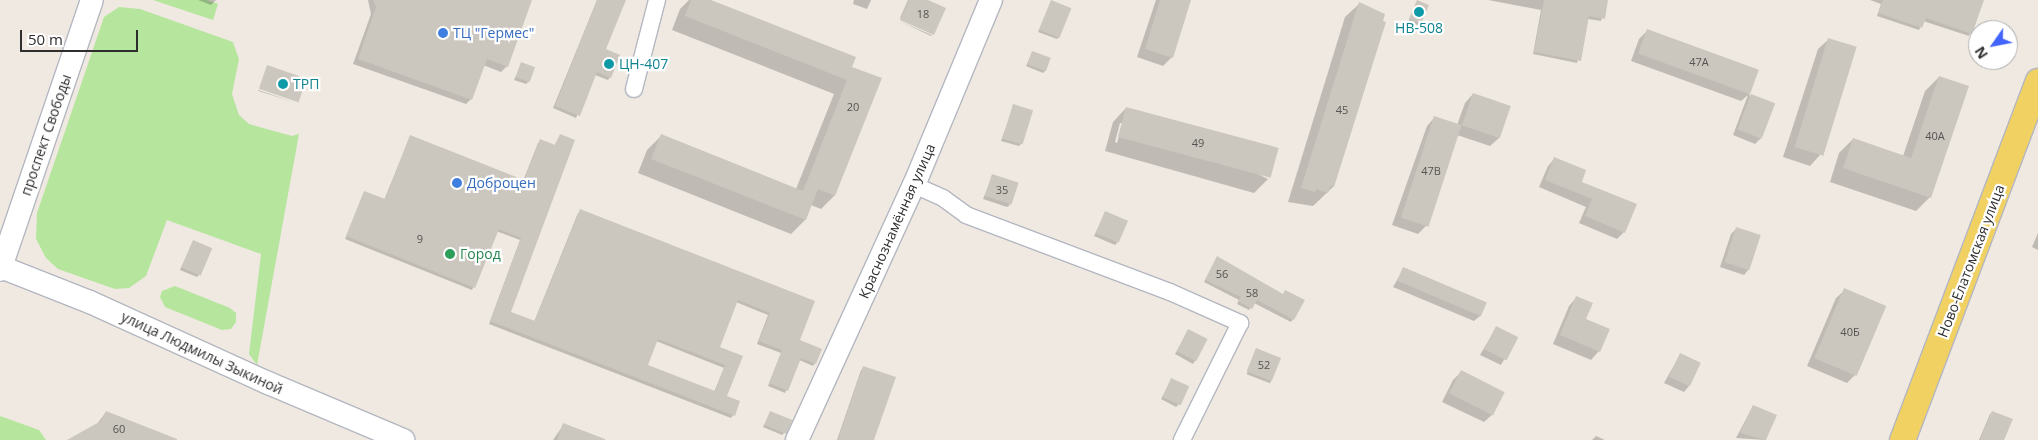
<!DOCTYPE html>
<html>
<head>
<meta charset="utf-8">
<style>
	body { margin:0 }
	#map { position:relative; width:2038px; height:440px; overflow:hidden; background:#efe9e1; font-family:"Open Sans",sans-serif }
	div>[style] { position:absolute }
	.green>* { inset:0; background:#b6e59e }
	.shadow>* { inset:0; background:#0003; transform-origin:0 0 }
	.building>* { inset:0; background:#cbc7bf; transform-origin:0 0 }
	.roads { filter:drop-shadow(1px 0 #b4b7c1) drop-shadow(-1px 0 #b4b7c1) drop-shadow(0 1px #b4b7c1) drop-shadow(0 -1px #b4b7c1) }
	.street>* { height:16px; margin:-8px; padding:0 8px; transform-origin:8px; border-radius:8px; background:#fff }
	.secondary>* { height:22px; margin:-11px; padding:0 11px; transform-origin:11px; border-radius:11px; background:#fff }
	.primary>* { height:25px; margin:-12.5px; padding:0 12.5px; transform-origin:12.5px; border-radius:12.5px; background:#f2d163 }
	.dots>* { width:14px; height:14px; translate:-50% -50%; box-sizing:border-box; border:2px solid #fff; border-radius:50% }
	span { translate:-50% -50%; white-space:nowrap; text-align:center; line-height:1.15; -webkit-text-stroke:4.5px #fff; paint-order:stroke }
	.number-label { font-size:11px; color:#555452 }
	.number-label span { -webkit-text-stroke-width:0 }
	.culture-label { font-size:14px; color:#0d838f }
	.left { translate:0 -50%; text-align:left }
	.shop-label { font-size:14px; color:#366cbe }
	.street-label { font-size:14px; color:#2e2e2e }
	.leisure-label { font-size:14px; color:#27864d }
	.north { position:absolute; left:1968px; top:20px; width:50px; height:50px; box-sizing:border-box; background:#fff; border:1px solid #ababab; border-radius:50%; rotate:237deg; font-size:14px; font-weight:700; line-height:20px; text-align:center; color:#2e2e2e }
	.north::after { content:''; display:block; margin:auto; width:18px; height:22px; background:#4264fb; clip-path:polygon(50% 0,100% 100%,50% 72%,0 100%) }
	.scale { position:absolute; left:20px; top:30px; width:118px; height:22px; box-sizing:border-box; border:2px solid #2e2e2e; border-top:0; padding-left:6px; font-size:15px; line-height:18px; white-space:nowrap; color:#2e2e2e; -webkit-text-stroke:4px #fff; paint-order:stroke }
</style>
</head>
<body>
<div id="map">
	<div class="green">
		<i style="clip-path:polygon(153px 0,207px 0,218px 4px,213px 20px)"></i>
		<i style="clip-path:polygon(119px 7px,140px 9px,233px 42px,239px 59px,232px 94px,239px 115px,249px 124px,292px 136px,299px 134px,257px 365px,249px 354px,261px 254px,167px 220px,146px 276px,129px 288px,115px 289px,58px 269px,46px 258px,36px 239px,37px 213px,104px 17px)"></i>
		<i style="clip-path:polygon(175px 286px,230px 308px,236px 313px,236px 322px,231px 329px,222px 330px,165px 307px,160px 297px,162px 291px)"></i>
		<i style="clip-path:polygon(0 416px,39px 430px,46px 440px,0 440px)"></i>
	</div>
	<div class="shadow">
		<i style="clip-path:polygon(198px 0,216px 0,211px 5px)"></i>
		<i style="clip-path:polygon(368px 0,530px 0,507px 66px,501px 72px,483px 65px,471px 99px,466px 104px,353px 64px,371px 14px)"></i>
		<i style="clip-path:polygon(597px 0,625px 0,605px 50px,610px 77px,608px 80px,595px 75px,576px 118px,553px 108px)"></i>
		<i style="clip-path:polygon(689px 0,708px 0,850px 67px,834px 196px,821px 209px,811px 205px,805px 220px,791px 234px,638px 173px,647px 150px,661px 136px,796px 189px,834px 94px,672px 30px,680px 9px)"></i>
		<i style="clip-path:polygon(854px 0,871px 0,867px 9px,853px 4px)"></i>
		<i style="clip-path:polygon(908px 0,925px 0,934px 33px,900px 18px)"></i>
		<i style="clip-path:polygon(1156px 0,1190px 0,1172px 57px,1163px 66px,1137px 57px)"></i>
		<i style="clip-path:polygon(1488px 0,1607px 0,1601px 21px,1588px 19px,1577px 63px,1533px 54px,1541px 10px)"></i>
		<i style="clip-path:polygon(1870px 0,1983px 0,1969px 36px,1923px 21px,1919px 30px,1877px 16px,1881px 4px)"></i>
		<i style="clip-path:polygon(1051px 2px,1059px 37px,1057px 39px,1038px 32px)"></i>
		<i style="clip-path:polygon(1417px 2px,1421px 23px,1418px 25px,1408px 22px)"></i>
		<i style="clip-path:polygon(1359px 4px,1382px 21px,1333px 187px,1313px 206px,1288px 202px,1345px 17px)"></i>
		<i style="clip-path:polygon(899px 21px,932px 35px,931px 36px)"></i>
		<i style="clip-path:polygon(1647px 31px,1758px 71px,1749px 95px,1773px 104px,1761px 138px,1755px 144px,1733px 135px,1748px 95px,1741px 101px,1631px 61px,1639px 39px)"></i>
		<i style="clip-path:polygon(1829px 39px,1820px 155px,1810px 166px,1783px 157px,1818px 49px)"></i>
		<i style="clip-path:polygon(1032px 53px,1046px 70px,1043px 73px,1026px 66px)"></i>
		<i style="clip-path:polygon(522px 63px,528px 82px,526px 84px,514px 80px)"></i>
		<i style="clip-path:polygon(1939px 77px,1930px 197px,1916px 211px,1830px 182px,1839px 153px,1853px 139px,1903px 156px,1925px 91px)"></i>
		<i style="clip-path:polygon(258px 90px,297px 103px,258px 91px)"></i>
		<i style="clip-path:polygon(1473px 94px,1499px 138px,1490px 146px,1457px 135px,1426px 226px,1418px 234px,1392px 225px,1427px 126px,1435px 117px,1457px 125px,1465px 103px)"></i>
		<i style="clip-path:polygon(1014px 105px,1021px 144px,1019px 146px,1001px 141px)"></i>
		<i style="clip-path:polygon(evenodd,1126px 108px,1268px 179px,1254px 193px,1105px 151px,1113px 122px,1126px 108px,1120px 123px,1123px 123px,1117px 143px,1115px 142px,1120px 123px)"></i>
		<i style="clip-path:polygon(evenodd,560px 136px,509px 312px,534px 322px,578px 213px,814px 302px,798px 341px,815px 363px,813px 366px,799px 360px,785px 393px,768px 386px,781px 353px,757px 344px,768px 315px,736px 302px,718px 348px,741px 357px,726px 397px,733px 415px,731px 418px,489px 324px,520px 240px,496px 231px,472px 290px,345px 239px,365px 192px,384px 200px,410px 137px,523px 181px,538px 143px,541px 140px,554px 146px,560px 136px,656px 341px,724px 368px,714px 392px,646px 366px,656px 341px)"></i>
		<i style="clip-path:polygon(1555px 158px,1624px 232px,1617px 239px,1579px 223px,1586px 207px,1539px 187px,1548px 166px)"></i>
		<i style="clip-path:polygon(993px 175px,1010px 205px,1007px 207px,983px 199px)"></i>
		<i style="clip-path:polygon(1106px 212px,1117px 243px,1115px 245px,1094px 236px)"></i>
		<i style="clip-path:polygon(1736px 229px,1749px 269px,1744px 275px,1720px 267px,1731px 234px)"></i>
		<i style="clip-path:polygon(2038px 233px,2038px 250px,2032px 247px)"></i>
		<i style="clip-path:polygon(193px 242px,199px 275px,197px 277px,180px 270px)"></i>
		<i style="clip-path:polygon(1217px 258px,1293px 319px,1291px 322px,1254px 303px,1249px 310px,1237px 304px,1239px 300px,1204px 282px)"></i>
		<i style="clip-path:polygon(1404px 268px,1485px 302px,1480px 316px,1474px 321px,1393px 287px)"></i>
		<i style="clip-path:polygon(1845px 290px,1855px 375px,1847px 383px,1807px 366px,1836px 298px)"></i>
		<i style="clip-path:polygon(1577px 297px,1599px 351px,1591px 360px,1553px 344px,1569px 306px)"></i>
		<i style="clip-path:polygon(1496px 328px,1517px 337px,1501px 365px,1480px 355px)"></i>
		<i style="clip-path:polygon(1189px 330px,1195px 361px,1193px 364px,1175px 354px)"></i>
		<i style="left:1256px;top:350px;width:25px;height:26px;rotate:21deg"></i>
		<i style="clip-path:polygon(1680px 355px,1689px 386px,1684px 392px,1664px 383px)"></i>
		<i style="clip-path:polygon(864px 368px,873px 440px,837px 440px,861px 370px)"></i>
		<i style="clip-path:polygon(1461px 372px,1493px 414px,1484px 422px,1442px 402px,1453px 380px)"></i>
		<i style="clip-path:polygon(1172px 379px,1179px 404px,1176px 407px,1161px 399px)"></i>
		<i style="clip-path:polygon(1753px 406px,1775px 416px,1765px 440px,1736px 438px)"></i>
		<i style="clip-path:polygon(106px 412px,176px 440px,71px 440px,97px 424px)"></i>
		<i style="clip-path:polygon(1993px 412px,2003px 440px,1979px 440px,1990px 414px)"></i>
		<i style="clip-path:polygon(770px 413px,785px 432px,782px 435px,763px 427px)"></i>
		<i style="clip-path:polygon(564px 424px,603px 440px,553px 440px)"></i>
		<i style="clip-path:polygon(1596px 436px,1605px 440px,1592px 440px)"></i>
	</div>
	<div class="building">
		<i style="clip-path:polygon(373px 0,532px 0,508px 67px,487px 59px,472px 100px,358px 59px,376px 7px)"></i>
		<i style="clip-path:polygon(597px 0,626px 0,606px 49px,620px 55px,611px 78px,597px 72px,580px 116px,555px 106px)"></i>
		<i style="clip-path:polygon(691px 0,711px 0,856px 57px,852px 67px,882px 78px,835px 196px,818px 189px,806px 220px,651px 159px,661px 134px,803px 191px,847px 80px,685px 16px)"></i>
		<i style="clip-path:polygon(909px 0,928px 0,946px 8px,934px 35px,900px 20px)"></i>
		<i style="left:1051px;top:0;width:22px;height:32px;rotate:22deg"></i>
		<i style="clip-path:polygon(1160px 0,1191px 0,1173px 58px,1145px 49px)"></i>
		<i style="left:1417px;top:0;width:13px;height:20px;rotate:23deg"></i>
		<i style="clip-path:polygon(1544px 0,1608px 0,1605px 19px,1589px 16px,1581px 61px,1534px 52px)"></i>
		<i style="clip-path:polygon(1883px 0,1984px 0,1972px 34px,1926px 18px,1922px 28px,1878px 13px)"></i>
		<i style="clip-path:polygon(1359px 2px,1385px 14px,1383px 21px,1386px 22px,1334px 187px,1330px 186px,1328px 193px,1316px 189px,1315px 192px,1301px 188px)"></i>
		<i style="left:1647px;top:29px;width:119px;height:26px;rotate:20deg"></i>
		<i style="left:1828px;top:38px;width:30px;height:114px;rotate:17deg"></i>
		<i style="left:1032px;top:51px;width:20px;height:14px;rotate:20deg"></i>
		<i style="left:521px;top:62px;width:15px;height:16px;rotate:20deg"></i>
		<i style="left:267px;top:65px;width:42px;height:25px;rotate:19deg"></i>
		<i style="clip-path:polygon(1939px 76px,1969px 86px,1931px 198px,1843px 168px,1853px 138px,1911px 158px)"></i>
		<i style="left:1473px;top:93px;width:40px;height:34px;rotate:19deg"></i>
		<i style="left:1751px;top:94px;width:26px;height:38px;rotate:21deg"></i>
		<i style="left:1013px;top:104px;width:21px;height:36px;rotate:17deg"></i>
		<i style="left:1126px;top:107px;width:158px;height:31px;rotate:15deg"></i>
		<i style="left:1434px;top:116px;width:29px;height:107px;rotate:18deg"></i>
		<i style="clip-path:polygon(evenodd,560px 134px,575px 140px,511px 312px,535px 321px,580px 209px,815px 301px,800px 340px,822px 349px,816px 364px,801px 358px,788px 391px,769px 383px,782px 350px,759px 341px,770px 313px,738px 300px,720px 347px,743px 356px,727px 396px,740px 401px,735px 416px,490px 321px,521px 238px,499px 229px,475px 288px,346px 236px,364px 191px,385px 199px,410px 135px,524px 180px,540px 139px,555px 145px,560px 134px,658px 339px,725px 365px,715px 391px,648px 365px,658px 339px)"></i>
		<i style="clip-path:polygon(1554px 157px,1586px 170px,1582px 182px,1637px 204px,1625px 233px,1585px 216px,1592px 199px,1545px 180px)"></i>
		<i style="left:992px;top:174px;width:28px;height:23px;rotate:18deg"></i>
		<i style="left:1105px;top:211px;width:25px;height:24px;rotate:23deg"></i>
		<i style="left:1736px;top:227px;width:26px;height:37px;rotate:18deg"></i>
		<i style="left:193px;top:240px;width:21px;height:30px;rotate:23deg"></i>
		<i style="clip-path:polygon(1217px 256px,1283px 294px,1285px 290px,1305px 300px,1294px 320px,1257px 300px,1252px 309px,1238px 301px,1241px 297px,1205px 280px)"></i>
		<i style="left:1403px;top:267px;width:91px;height:15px;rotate:23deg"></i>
		<i style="left:1844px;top:288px;width:46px;height:76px;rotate:23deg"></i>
		<i style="clip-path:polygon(1576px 296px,1593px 303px,1586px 319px,1610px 329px,1600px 352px,1560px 335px)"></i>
		<i style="left:1496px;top:326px;width:25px;height:26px;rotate:27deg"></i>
		<i style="left:1188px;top:329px;width:22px;height:25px;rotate:27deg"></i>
		<i style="left:1256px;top:348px;width:27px;height:25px;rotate:22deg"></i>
		<i style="left:1680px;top:353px;width:23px;height:26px;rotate:25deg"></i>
		<i style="clip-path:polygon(863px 366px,896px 377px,874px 440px,838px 440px)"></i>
		<i style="left:1461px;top:370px;width:49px;height:26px;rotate:27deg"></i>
		<i style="left:1171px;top:378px;width:20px;height:21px;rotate:24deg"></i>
		<i style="clip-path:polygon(1753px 405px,1777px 415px,1766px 440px,1740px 433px)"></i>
		<i style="clip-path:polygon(106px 411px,177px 439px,177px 440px,67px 440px,101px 421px)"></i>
		<i style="left:770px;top:411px;width:24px;height:15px;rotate:22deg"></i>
		<i style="clip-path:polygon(1992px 411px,2013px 419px,2004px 440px,1980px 440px)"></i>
		<i style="clip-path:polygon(563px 423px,605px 439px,605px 440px,557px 440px)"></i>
	</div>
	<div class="roads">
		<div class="street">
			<i style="left:634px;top:89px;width:92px;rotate:-75.5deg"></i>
			<i style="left:914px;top:185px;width:32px;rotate:24deg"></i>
			<i style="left:943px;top:198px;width:29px;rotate:36deg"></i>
			<i style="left:966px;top:215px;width:218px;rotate:20.7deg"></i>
			<i style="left:1170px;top:292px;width:77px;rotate:23.9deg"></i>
			<i style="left:1240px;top:323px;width:131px;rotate:116.4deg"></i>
		</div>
		<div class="secondary">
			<i style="left:1px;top:267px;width:96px;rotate:21.5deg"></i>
			<i style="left:90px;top:302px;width:196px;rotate:24.5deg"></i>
			<i style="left:268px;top:383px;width:147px;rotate:22.9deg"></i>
			<i style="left:0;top:270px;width:285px;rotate:-71.2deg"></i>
			<i style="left:797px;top:440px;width:281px;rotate:-65.4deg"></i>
			<i style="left:914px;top:185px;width:200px;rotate:-67.4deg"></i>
		</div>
		<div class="primary">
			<i style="left:1902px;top:440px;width:384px;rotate:-69.3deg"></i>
		</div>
	</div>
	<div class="dots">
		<i style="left:1419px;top:12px;background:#0f9aa8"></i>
		<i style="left:443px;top:33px;background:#3f7fe0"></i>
		<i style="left:609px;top:64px;background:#0f9aa8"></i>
		<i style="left:283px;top:84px;background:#0f9aa8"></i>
		<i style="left:457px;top:183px;background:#3f7fe0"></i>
		<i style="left:450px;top:254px;background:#2e9e5b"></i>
	</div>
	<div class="number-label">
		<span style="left:923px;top:14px">18</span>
		<span style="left:1699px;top:62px">47А</span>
		<span style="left:853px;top:107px">20</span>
		<span style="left:1342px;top:110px">45</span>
		<span style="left:1935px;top:136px">40А</span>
		<span style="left:1198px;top:143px">49</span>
		<span style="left:1431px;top:171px">47В</span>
		<span style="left:1002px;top:190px">35</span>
		<span style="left:420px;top:239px">9</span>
		<span style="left:1222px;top:274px">56</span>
		<span style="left:1252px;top:293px">58</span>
		<span style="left:1850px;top:332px">40Б</span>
		<span style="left:1264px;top:365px">52</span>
		<span style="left:119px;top:429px">60</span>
	</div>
	<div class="culture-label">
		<span style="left:1419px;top:28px">НВ-508</span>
		<span class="left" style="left:619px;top:64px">ЦН-407</span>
		<span class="left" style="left:293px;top:84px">ТРП</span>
	</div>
	<div class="shop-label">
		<span class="left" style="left:453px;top:33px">ТЦ "Гермес"</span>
		<span class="left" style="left:467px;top:183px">Доброцен</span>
	</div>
	<div class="street-label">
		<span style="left:46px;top:135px;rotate:-71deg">проспект Свободы</span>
		<span style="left:897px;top:221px;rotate:-66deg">Краснознамённая улица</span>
		<span style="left:1971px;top:261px;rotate:-69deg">Ново-Елатомская улица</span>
		<span style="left:202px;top:353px;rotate:25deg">улица Людмилы Зыкиной</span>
	</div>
	<div class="leisure-label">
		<span class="left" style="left:460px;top:254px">Город</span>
	</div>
	<div class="north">N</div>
	<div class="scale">50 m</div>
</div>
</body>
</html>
